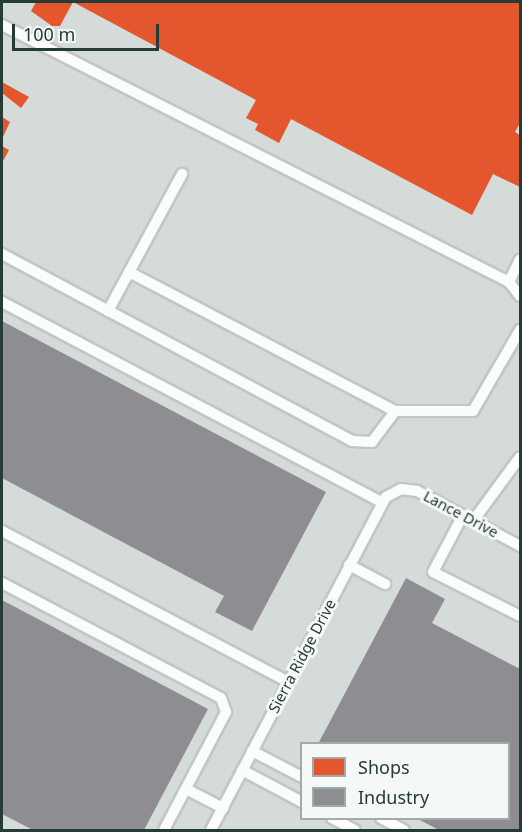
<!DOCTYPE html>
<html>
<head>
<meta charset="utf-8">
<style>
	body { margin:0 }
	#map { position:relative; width:522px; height:832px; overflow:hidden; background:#e5eae8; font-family:"Noto Sans",sans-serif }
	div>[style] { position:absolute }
	.built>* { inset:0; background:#d4dbd8 }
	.shops>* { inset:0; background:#e4572e }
	.industry>* { inset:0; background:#8d8d92 }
	.roads { filter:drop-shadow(2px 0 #c2c7c5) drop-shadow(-2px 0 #c2c7c5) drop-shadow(0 2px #c2c7c5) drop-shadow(0 -2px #c2c7c5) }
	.minor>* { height:10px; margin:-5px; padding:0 5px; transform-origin:5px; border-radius:5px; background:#fbfcfc }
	span { translate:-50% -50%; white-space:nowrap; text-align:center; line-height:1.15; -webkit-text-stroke:6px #f4f8f6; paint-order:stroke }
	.street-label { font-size:15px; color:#253b35 }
	.frame { position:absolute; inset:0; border:3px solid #253b35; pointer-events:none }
	.legend { position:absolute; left:300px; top:742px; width:210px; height:78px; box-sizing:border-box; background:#f4f8f6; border:2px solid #a1aca9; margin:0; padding:8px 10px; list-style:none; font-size:18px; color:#253b35 }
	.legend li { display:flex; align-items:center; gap:12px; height:30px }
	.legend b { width:30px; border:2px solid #a1aca9 }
	.scale { position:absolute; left:12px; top:24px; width:147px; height:27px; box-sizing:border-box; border:3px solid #253b35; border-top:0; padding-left:8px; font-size:18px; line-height:21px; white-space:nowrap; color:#253b35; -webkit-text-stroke:4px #f4f8f6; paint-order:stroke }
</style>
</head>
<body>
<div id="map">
	<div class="built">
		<i style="clip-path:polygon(evenodd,2px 2px,520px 2px,520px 830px,2px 830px,2px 2px,302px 744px,508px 744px,508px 818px,302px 818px,302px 744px)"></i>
	</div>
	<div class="shops">
		<i style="clip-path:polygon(36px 2px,520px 2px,520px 123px,515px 132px,520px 135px,520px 187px,493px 174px,472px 215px,291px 119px,279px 143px,255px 130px,258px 124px,246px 118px,256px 100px,73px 2px,60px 26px,52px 26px,31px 11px)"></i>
		<i style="clip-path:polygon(2px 82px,29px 97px,21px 108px,2px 93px)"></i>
		<i style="clip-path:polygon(2px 117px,10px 122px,2px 139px)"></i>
		<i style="clip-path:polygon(2px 146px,9px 150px,2px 163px)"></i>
	</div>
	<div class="industry">
		<i style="clip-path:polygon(2px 321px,326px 492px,252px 631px,215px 612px,224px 596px,2px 478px)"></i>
		<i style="clip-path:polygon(406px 578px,445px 599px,432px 623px,520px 669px,520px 830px,439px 830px,416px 818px,508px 818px,508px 744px,318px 744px)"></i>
		<i style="clip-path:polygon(2px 600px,208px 709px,144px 830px,33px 830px,2px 814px)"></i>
	</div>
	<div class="roads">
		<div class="minor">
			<i style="left:2px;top:25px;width:568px;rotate:26.88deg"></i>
			<i style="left:509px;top:282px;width:25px;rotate:-64deg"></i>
			<i style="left:2px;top:254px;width:397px;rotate:28.1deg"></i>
			<i style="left:352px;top:441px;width:20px;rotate:3deg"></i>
			<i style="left:372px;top:442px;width:39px;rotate:-53deg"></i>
			<i style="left:395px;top:411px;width:78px"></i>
			<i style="left:473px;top:411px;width:94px;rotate:-59.9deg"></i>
			<i style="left:129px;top:272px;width:300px;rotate:27.6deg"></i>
			<i style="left:509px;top:282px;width:18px;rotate:52deg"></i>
			<i style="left:2px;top:302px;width:429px;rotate:27.8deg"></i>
			<i style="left:108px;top:311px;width:156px;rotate:-61.6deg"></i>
			<i style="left:463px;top:515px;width:64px;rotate:117.8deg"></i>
			<i style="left:433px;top:572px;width:97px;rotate:26.8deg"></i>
			<i style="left:473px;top:521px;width:79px;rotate:-53.7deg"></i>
			<i style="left:2px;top:531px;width:323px;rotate:27.8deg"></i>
			<i style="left:349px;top:565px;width:41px;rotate:27.8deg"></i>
			<i style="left:2px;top:583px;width:247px;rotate:27.7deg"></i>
			<i style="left:221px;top:698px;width:15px;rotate:70deg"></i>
			<i style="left:226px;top:712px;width:133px;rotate:117.7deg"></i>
			<i style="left:252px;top:751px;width:56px;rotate:27.5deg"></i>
			<i style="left:242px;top:770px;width:68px;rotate:28.1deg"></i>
			<i style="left:186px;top:789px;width:42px;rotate:27.2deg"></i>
			<i style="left:332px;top:818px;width:26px;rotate:28deg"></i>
			<i style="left:381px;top:818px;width:26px;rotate:28deg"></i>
			<i style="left:211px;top:830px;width:376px;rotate:-62.3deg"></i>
			<i style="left:386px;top:497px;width:17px;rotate:-28deg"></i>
			<i style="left:401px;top:489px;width:16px;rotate:7deg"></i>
			<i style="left:417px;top:491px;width:117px;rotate:28.1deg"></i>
		</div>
	</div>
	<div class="street-label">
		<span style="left:461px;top:514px;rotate:28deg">Lance Drive</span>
		<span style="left:302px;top:656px;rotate:-62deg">Sierra Ridge Drive</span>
	</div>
	<div class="frame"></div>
	<ul class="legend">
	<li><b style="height:16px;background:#e4572e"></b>Shops</li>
	<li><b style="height:16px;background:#8d8d92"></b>Industry</li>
	</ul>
	<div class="scale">100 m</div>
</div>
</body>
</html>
